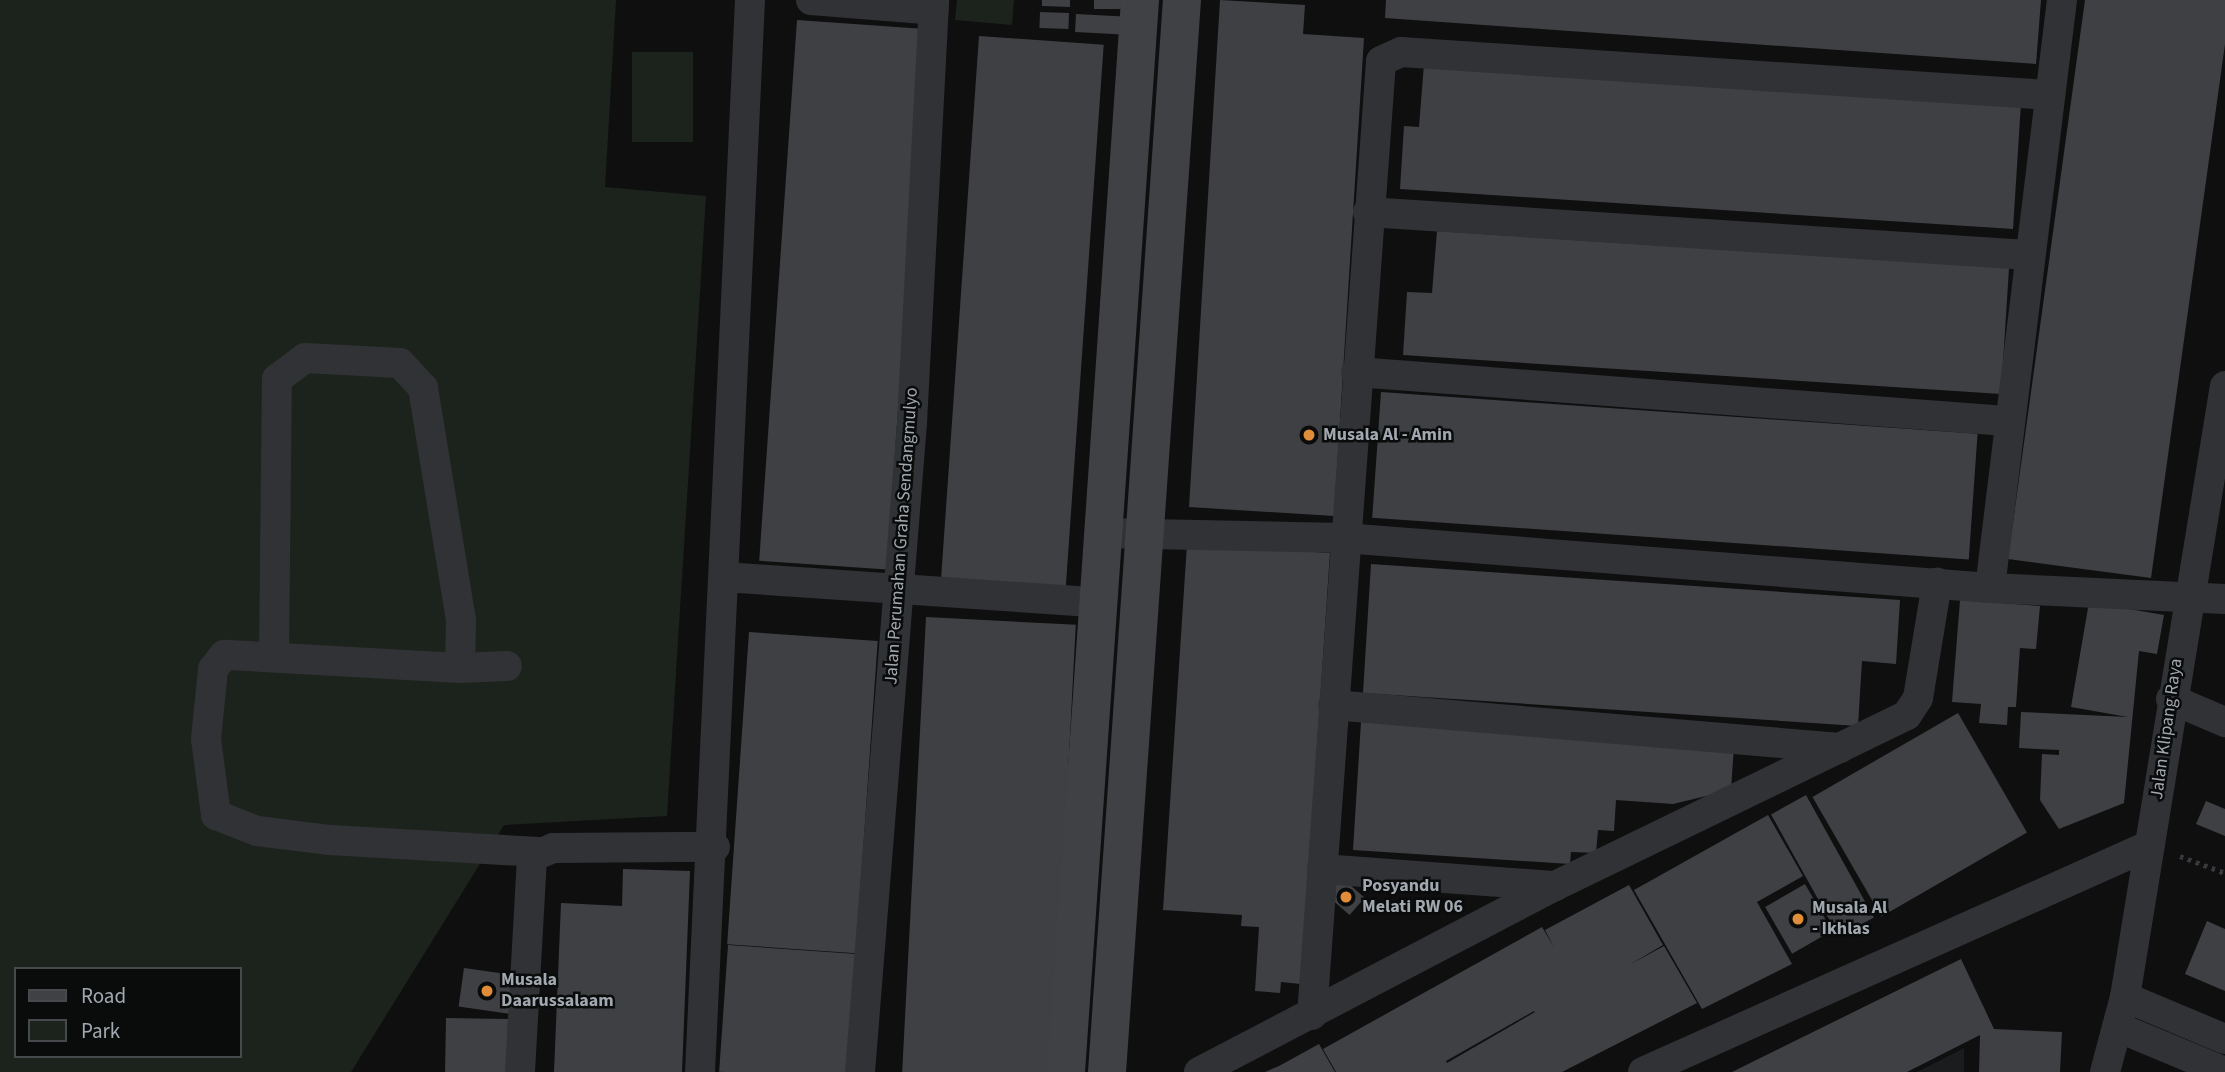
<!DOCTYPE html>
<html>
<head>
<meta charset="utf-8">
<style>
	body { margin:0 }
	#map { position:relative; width:2225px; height:1072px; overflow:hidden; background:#0f0f10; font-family:"Source Sans 3",sans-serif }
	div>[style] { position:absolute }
	.built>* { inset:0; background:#1b1c1d }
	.green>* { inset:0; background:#1c231c; transform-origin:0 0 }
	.building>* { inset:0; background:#3e4043; transform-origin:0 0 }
	.path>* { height:4.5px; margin-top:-2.25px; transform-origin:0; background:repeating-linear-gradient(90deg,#37393c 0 3.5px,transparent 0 8.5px) }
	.minor>* { height:30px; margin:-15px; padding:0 15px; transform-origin:15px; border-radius:15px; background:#313235 }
	.secondary>* { height:38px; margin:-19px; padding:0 19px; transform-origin:19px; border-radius:19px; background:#3f4145 }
	.dots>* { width:19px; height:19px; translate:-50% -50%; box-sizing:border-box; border:4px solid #0a0b0b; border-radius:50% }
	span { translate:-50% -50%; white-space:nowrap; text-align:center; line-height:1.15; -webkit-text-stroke:5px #0a0b0b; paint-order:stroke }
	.poi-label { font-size:18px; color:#a2a8b0; font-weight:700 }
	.left { translate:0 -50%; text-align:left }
	.street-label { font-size:18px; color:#a2a8b0 }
	.legend { position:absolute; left:14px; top:967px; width:228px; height:91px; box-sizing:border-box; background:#0a0b0b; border:2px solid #474a4d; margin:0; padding:9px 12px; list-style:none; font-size:21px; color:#a2a8b0 }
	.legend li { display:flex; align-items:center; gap:14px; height:35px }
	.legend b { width:35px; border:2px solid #474a4d }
</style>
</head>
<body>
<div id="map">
	<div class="built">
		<i style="clip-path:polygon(1964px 1048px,1964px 1072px,1917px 1072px)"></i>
	</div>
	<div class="green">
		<i style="clip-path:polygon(evenodd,0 0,616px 0,605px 187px,706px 196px,667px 816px,504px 825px,351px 1072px,0 1072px,0 0,16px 969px,240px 969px,240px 1056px,16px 1056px,16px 969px)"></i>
		<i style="clip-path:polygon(957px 0,1014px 0,1012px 25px,955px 20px)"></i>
		<i style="left:632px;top:52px;width:61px;height:90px"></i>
	</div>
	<div class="building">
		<i style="clip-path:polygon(1042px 0,1070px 0,1070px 7px,1042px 6px)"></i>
		<i style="left:1094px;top:0;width:38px;height:9px"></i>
		<i style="clip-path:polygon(1220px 0,1305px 5px,1303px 34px,1364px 38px,1334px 516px,1189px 507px)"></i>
		<i style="clip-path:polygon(1386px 0,2041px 0,2036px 64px,1385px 18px)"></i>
		<i style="clip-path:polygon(2085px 0,2225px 0,2225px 44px,2151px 578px,2008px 559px)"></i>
		<i style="left:1040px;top:12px;width:29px;height:16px;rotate:2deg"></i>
		<i style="left:1076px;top:14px;width:52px;height:18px;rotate:3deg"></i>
		<i style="left:797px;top:20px;width:128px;height:542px;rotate:4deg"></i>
		<i style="left:979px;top:36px;width:125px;height:545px;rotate:4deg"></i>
		<i style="clip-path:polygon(1424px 64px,2021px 103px,2013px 229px,1400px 189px,1404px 126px,1419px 127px)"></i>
		<i style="clip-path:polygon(1437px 231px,2009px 268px,2001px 394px,1403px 355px,1407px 292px,1432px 293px)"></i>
		<i style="left:1381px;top:392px;width:598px;height:126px;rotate:4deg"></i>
		<i style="clip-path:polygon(1187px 544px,1330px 553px,1301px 984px,1281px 982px,1280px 993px,1255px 991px,1259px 927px,1241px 926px,1242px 915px,1163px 910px)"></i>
		<i style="clip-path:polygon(1371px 564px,1900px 600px,1896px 664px,1862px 661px,1858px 726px,1363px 693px)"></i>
		<i style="clip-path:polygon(1960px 600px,2040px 606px,2036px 649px,2020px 648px,2016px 707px,2008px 707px,2007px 725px,1979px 723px,1981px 704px,1952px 702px)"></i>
		<i style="clip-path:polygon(2089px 602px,2164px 615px,2157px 654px,2139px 651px,2124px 803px,2059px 829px,2040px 800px,2042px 754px,2059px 755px,2059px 750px,2019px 748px,2021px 712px,2128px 717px,2071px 707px)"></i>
		<i style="left:926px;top:617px;width:150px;height:456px;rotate:3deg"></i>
		<i style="left:749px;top:632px;width:129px;height:313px;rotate:4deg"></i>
		<i style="left:1958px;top:713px;width:138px;height:168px;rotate:60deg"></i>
		<i style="clip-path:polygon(1361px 722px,1734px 746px,1731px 790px,1673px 804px,1616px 800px,1614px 831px,1598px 830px,1596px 853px,1571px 852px,1570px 864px,1353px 850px)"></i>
		<i style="left:1806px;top:795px;width:140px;height:40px;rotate:61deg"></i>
		<i style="clip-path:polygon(2206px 801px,2225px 809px,2225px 836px,2196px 824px)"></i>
		<i style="clip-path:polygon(1768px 815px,1803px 876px,1757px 902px,1792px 964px,1702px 1009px,1634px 890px)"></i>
		<i style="clip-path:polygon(623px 869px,690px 871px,682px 1072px,554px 1072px,561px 903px,622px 906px)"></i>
		<i style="left:1342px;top:878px;width:30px;height:23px;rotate:41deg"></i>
		<i style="left:1805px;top:884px;width:54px;height:46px;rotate:60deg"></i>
		<i style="clip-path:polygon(evenodd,1629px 885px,1663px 945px,1629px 965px,1664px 946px,1697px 1003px,1562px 1072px,1336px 1072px,1323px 1049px,1542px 927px,1554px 947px,1545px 930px,1629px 885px,1534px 1011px,1535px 1012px,1447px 1063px,1446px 1061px,1534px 1011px)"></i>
		<i style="clip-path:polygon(2207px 921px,2225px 929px,2225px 991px,2185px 974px)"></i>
		<i style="left:728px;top:945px;width:129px;height:127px;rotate:4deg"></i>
		<i style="clip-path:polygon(1961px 959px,1994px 1029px,2062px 1032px,2060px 1072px,1979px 1072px,1980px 1035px,1907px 1072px,1732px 1072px)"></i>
		<i style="left:464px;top:968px;width:51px;height:39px;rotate:8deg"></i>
		<i style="left:446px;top:1018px;width:62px;height:54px;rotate:1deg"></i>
		<i style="clip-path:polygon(1319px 1044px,1335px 1072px,1265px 1072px,1279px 1066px)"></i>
	</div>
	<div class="path">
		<i style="left:2180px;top:856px;width:48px;rotate:20.7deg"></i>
	</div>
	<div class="minor">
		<i style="left:811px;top:0;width:123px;rotate:4.6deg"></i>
		<i style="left:1368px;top:212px;width:661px;rotate:3.73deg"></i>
		<i style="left:1356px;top:372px;width:652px;rotate:4.31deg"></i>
		<i style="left:1100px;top:533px;width:244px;rotate:1.2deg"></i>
		<i style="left:1344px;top:538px;width:648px;rotate:4.43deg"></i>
		<i style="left:1990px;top:588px;width:235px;rotate:2.7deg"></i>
		<i style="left:724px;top:577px;width:372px;rotate:3.9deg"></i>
		<i style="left:1990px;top:588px;width:592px;rotate:-83.02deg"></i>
		<i style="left:274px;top:657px;width:278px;rotate:-89.4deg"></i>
		<i style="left:277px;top:379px;width:35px;rotate:-37deg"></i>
		<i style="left:305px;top:358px;width:95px;rotate:3deg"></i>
		<i style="left:400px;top:363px;width:34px;rotate:47deg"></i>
		<i style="left:423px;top:388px;width:236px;rotate:80.7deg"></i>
		<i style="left:461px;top:621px;width:47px;rotate:91.2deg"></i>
		<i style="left:460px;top:668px;width:236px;rotate:-176.8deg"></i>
		<i style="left:224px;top:655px;width:18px;rotate:128deg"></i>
		<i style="left:213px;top:669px;width:70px;rotate:95.7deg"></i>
		<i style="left:206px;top:739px;width:77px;rotate:82.5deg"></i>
		<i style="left:216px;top:815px;width:44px;rotate:21.3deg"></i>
		<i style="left:257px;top:831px;width:74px;rotate:7deg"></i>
		<i style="left:330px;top:840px;width:209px;rotate:3.3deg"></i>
		<i style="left:460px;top:668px;width:47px;rotate:-2.4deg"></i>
		<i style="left:2171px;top:699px;width:59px;rotate:23.1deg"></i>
		<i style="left:1333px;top:705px;width:509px;rotate:4.85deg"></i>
		<i style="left:1322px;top:869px;width:234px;rotate:4.2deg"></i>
		<i style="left:2125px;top:997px;width:108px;rotate:22.8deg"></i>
		<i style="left:1312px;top:1015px;width:956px;rotate:-85.86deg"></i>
		<i style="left:1381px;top:61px;width:22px;rotate:-24deg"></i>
		<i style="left:1401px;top:52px;width:649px;rotate:3.8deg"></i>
		<i style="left:2117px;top:1027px;width:117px;rotate:22.6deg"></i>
		<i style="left:520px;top:1072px;width:215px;rotate:-86.8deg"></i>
		<i style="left:532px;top:857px;width:23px;rotate:-23deg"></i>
		<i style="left:553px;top:848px;width:162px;rotate:-0.4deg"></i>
		<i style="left:700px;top:1072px;width:1073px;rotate:-87.33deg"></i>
		<i style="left:860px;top:1072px;width:651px;rotate:-85.42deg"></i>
		<i style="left:912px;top:423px;width:424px;rotate:-87deg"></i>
		<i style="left:1199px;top:1072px;width:402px;rotate:-27.6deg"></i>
		<i style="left:1555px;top:886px;width:391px;rotate:-25.9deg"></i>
		<i style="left:1907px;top:715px;width:20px;rotate:-57deg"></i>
		<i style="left:1918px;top:698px;width:117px;rotate:-80.6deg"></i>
		<i style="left:1643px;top:1072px;width:555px;rotate:-24.12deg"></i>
		<i style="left:2105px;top:1072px;width:78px;rotate:-75.1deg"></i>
		<i style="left:2125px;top:997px;width:619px;rotate:-80.71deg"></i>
	</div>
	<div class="secondary">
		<i style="left:1066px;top:1072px;width:1075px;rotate:-86.05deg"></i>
		<i style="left:1107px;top:1072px;width:1075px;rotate:-86deg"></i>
	</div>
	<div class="dots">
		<i style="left:1309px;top:435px;background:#df8d39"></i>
		<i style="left:1346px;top:897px;background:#df8d39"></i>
		<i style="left:1798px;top:919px;background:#df8d39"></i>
		<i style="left:487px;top:991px;background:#df8d39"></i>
	</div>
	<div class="poi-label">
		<span class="left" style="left:1323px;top:435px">Musala Al - Amin</span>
		<span class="left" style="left:1362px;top:897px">Posyandu<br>Melati RW 06</span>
		<span class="left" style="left:1812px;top:919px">Musala Al<br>- Ikhlas</span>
		<span class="left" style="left:501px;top:991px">Musala<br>Daarussalaam</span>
	</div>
	<div class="street-label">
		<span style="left:902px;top:536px;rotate:-86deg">Jalan Perumahan Graha Sendangmulyo</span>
		<span style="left:2167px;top:729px;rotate:-82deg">Jalan Klipang Raya</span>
	</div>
	<ul class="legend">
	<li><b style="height:9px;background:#3f4145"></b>Road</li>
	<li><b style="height:19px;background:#1c231c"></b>Park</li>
	</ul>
</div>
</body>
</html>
